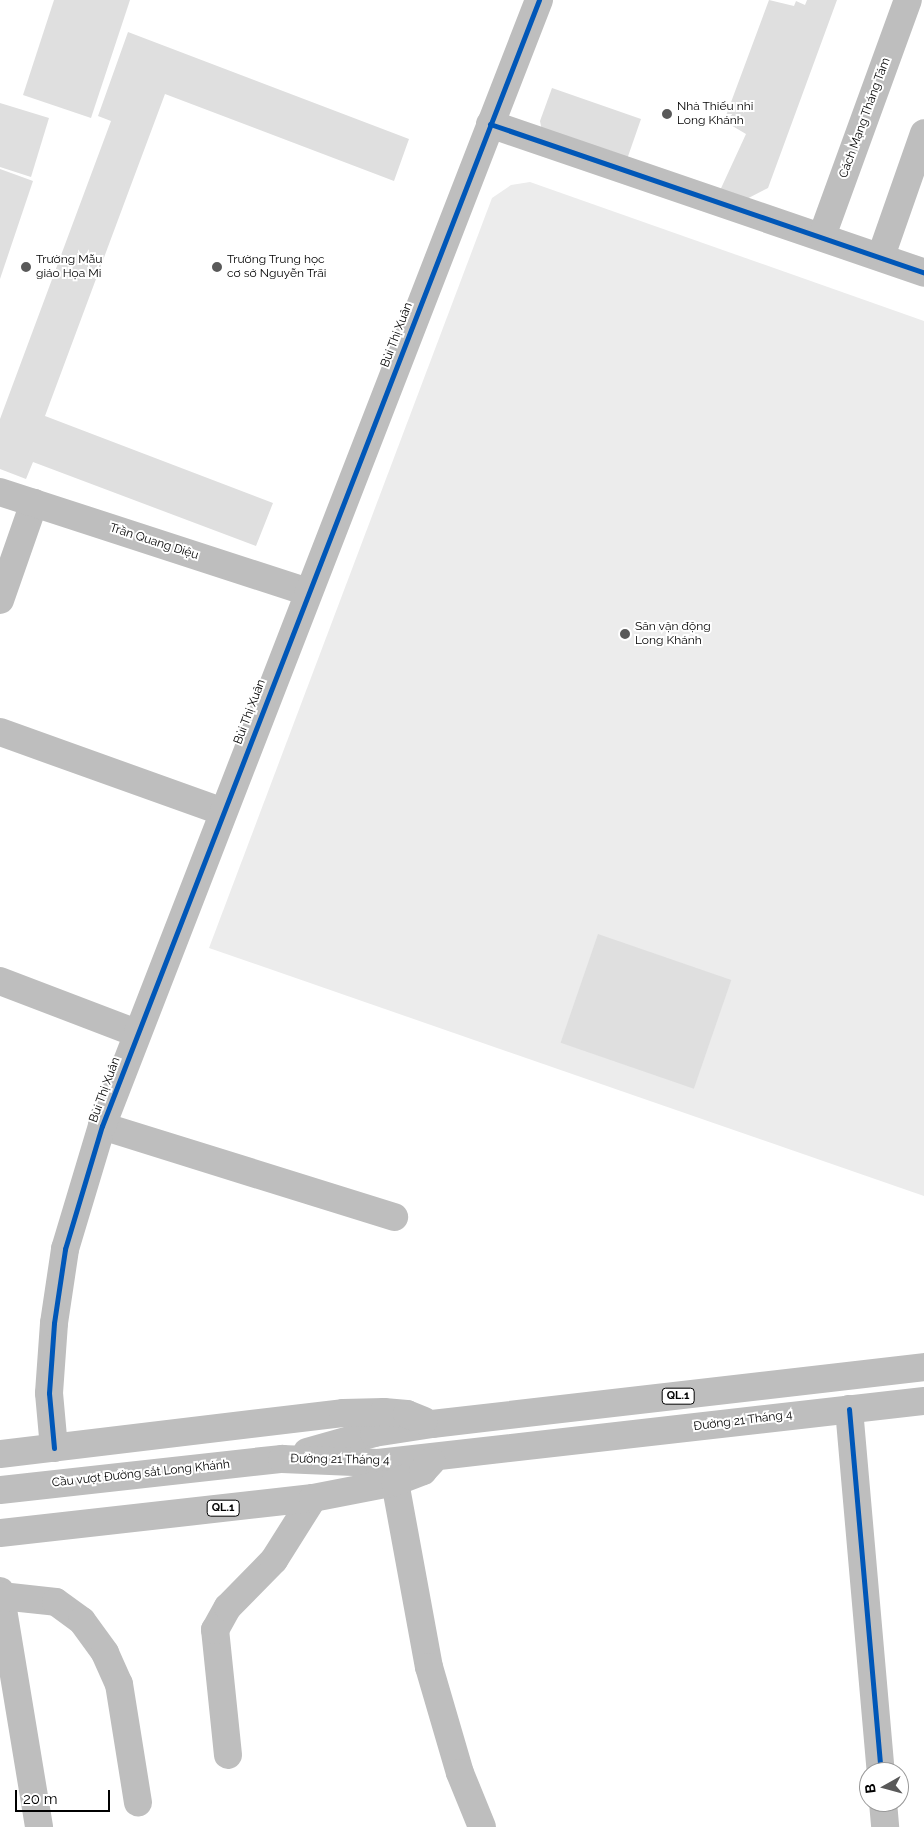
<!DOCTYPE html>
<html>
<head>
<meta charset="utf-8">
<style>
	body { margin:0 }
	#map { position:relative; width:924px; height:1827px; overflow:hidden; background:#fff; font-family:Raleway,sans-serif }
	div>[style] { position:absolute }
	.green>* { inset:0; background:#ececec }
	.building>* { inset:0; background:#dfdfdf; transform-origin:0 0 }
	.minor>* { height:28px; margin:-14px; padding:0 14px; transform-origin:14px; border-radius:14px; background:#bebebe }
	.tertiary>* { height:28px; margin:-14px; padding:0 14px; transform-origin:14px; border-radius:14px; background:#bebebe }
	.trunk>* { height:28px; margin:-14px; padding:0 14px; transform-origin:14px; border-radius:14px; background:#bebebe }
	.cycleway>* { height:5px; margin:-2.5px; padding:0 2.5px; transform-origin:2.5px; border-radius:2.5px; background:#0057b8 }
	.dots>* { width:14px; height:14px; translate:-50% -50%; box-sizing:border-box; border:2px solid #fff; border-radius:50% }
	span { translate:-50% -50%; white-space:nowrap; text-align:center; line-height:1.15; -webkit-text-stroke:4px #fff; paint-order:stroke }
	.shield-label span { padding:1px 4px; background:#fff; border:1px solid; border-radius:4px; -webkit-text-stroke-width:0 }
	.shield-label { font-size:11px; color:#000; font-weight:700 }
	.poi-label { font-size:12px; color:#000 }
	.left { translate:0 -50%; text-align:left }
	.street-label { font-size:12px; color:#000 }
	.north { position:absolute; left:859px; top:1762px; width:50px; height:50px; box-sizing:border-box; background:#fff; border:1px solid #999; border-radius:50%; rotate:263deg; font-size:14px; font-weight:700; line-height:20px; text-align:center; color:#000 }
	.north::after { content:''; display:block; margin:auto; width:18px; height:22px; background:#595959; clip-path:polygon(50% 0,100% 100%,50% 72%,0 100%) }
	.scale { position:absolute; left:15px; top:1790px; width:95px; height:22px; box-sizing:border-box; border:2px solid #000; border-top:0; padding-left:6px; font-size:15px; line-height:18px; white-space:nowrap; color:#000; -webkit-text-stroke:4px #fff; paint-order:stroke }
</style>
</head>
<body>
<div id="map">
	<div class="green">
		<i style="clip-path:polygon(530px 182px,924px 321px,924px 1196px,209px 948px,492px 198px,511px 185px)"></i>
	</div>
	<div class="building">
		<i style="clip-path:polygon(54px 0,130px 0,91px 118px,23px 95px)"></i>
		<i style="clip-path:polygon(769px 0,794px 6px,796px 1px,805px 5px,807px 0,837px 0,768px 188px,737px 204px,717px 197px,746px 134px,724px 121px)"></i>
		<i style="clip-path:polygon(128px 32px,409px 139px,394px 181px,165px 94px,131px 185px,45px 416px,273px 503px,256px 546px,33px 462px,26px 479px,0 469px,0 419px,111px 121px,98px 116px)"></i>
		<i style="clip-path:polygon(552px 88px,641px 119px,625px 165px,543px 136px,540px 121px)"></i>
		<i style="clip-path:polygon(0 103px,49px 118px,31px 177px,0 167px)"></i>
		<i style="clip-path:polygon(0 169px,33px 181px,0 279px)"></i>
		<i style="left:598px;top:934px;width:141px;height:115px;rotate:19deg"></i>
	</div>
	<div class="minor">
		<i style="left:490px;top:124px;width:459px;rotate:18.9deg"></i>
		<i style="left:822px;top:236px;width:251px;rotate:-70deg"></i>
		<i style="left:881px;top:256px;width:130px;rotate:-70.7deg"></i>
		<i style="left:0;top:600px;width:103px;rotate:-70.7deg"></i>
		<i style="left:0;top:732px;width:237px;rotate:19.7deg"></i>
		<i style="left:0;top:981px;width:146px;rotate:20.9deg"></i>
		<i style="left:102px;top:1126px;width:306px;rotate:17.3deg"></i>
		<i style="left:849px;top:1409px;width:364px;rotate:85deg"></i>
		<i style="left:395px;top:1482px;width:188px;rotate:79.6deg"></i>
		<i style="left:429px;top:1667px;width:110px;rotate:73.7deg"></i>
		<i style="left:460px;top:1773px;width:58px;rotate:67.8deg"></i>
		<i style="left:0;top:1591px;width:239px;rotate:80.6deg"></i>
		<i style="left:1px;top:1596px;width:55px;rotate:6.2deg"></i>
		<i style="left:56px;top:1602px;width:32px;rotate:36deg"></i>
		<i style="left:82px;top:1621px;width:39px;rotate:54deg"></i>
		<i style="left:105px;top:1653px;width:34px;rotate:66deg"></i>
		<i style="left:119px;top:1684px;width:120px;rotate:80.9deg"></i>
		<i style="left:228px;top:1755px;width:126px;rotate:-95.9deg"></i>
		<i style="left:215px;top:1630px;width:26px;rotate:-61deg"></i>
		<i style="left:228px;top:1607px;width:66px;rotate:-45.6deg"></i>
		<i style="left:274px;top:1560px;width:73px;rotate:-57.8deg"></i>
		<i style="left:883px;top:1802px;width:25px;rotate:85deg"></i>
	</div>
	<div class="tertiary">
		<i style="left:0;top:492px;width:324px;rotate:18deg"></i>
		<i style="left:54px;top:1448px;width:55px;rotate:-95.2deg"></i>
		<i style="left:49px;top:1393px;width:70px;rotate:-85.9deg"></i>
		<i style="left:54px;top:1323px;width:75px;rotate:-81.5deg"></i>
		<i style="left:65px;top:1249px;width:128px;rotate:-73.3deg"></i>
		<i style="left:102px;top:1126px;width:1208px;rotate:-68.79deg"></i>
	</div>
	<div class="trunk">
		<i style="left:307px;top:1452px;width:70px;rotate:-15.8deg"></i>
		<i style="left:374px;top:1433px;width:59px;rotate:-8.8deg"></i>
		<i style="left:432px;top:1424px;width:495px;rotate:-6.6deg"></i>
		<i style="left:0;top:1454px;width:345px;rotate:-6.8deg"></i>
		<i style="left:343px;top:1413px;width:41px;rotate:-1.4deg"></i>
		<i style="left:384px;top:1412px;width:23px;rotate:5deg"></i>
		<i style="left:407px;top:1414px;width:18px;rotate:22deg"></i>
		<i style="left:0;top:1490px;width:284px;rotate:-6.3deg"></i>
		<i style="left:282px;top:1459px;width:96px;rotate:2.4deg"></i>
		<i style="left:378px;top:1463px;width:550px;rotate:-6.48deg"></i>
		<i style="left:0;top:1533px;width:315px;rotate:-6.4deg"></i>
		<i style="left:313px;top:1498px;width:84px;rotate:-11deg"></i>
		<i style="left:395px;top:1482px;width:30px;rotate:-21deg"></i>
		<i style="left:423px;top:1471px;width:13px;rotate:-48deg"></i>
	</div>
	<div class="cycleway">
		<i style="left:490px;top:124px;width:459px;rotate:18.9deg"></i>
		<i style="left:849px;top:1409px;width:364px;rotate:85deg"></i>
		<i style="left:54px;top:1448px;width:55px;rotate:-95.2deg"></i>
		<i style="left:49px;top:1393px;width:70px;rotate:-85.9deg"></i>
		<i style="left:54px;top:1323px;width:75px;rotate:-81.5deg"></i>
		<i style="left:65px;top:1249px;width:128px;rotate:-73.3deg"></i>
		<i style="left:102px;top:1126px;width:1208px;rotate:-68.79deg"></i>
	</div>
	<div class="dots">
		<i style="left:667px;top:114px;background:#595959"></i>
		<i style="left:26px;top:267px;background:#595959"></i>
		<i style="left:217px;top:267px;background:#595959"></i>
		<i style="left:625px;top:634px;background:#595959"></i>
	</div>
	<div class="shield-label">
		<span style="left:678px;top:1396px">QL.1</span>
		<span style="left:223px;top:1508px">QL.1</span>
	</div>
	<div class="poi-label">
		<span class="left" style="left:677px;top:114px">Nhà Thiếu nhi<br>Long Khánh</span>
		<span class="left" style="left:36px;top:267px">Trường Mẫu<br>giáo Họa Mi</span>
		<span class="left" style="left:227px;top:267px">Trường Trung học<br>cơ sở Nguyễn Trãi</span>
		<span class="left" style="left:635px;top:634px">Sân vận động<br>Long Khánh</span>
	</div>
	<div class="street-label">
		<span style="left:865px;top:118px;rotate:-70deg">Cách Mạng Tháng Tám</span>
		<span style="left:397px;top:335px;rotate:-69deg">Bùi Thị Xuân</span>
		<span style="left:154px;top:542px;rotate:18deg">Trần Quang Diệu</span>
		<span style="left:250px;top:712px;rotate:-69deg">Bùi Thị Xuân</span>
		<span style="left:105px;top:1090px;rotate:-70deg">Bùi Thị Xuân</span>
		<span style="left:743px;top:1421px;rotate:-7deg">Đường 21 Tháng 4</span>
		<span style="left:340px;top:1460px;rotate:1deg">Đường 21 Tháng 4</span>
		<span style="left:141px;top:1474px;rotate:-6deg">Cầu vượt Đường sắt Long Khánh</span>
	</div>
	<div class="north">B</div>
	<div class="scale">20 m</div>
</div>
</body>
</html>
